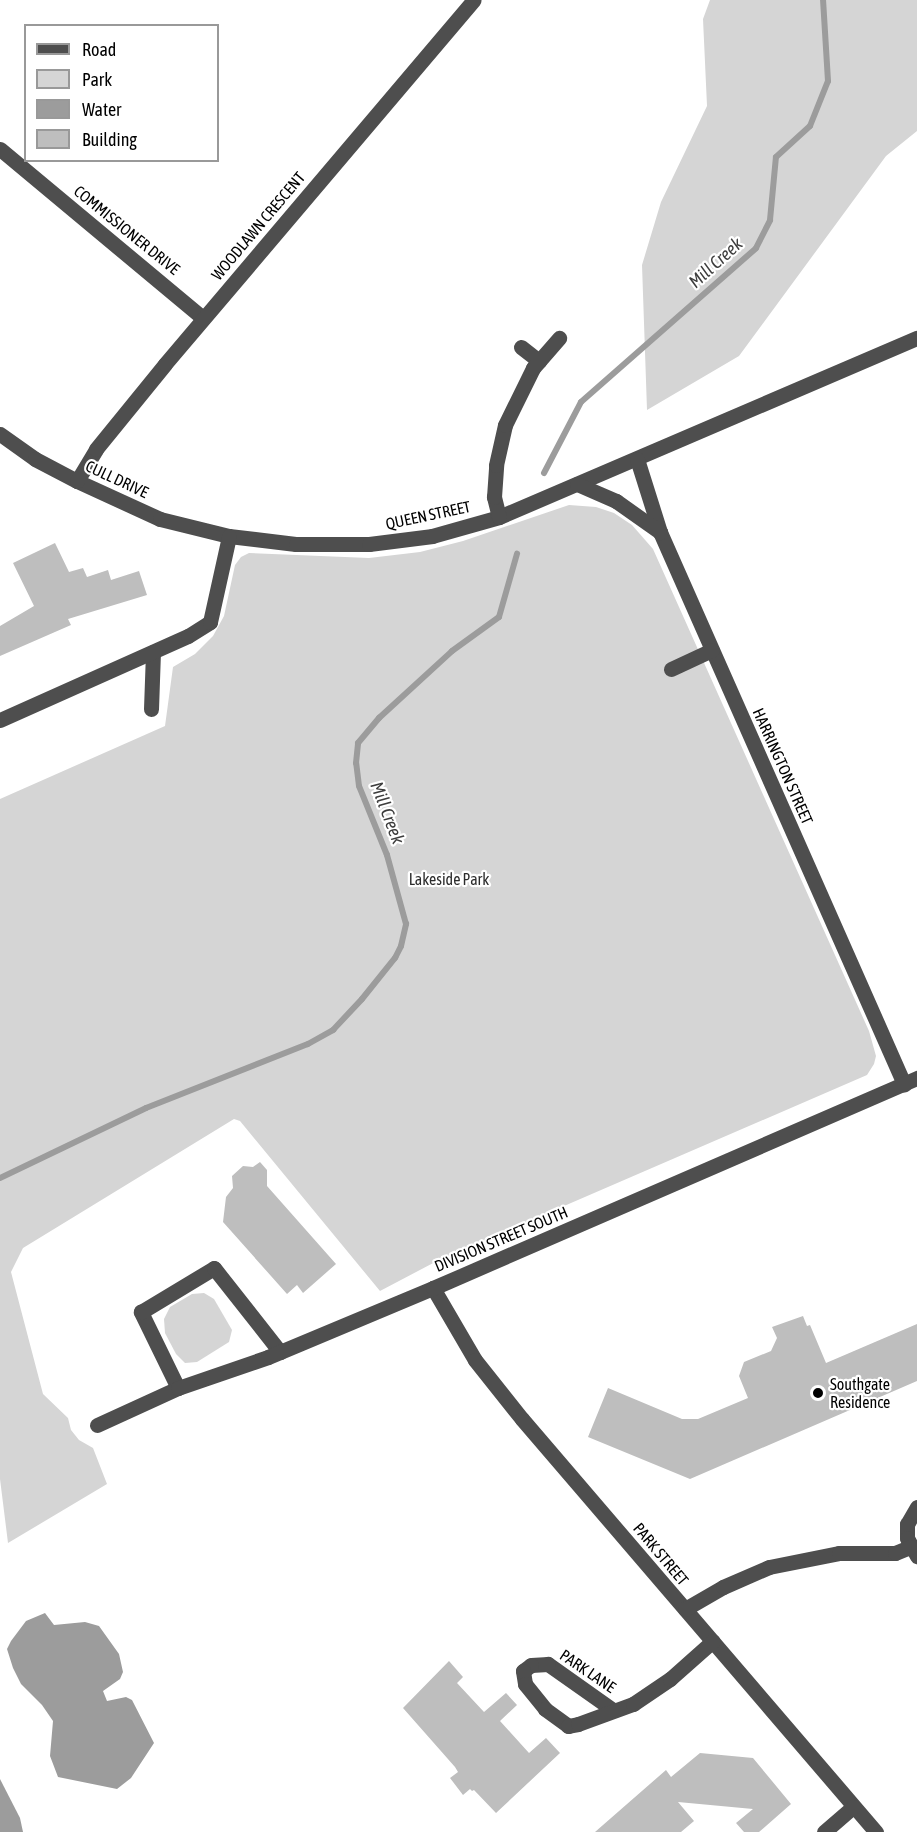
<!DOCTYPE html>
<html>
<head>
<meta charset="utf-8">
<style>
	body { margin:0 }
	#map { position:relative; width:917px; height:1832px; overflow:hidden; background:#fff; font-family:"Asap Condensed",sans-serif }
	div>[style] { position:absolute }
	.green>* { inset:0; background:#d5d5d5 }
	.water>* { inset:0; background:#9c9c9c }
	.stream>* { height:6px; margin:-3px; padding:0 3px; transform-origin:3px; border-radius:3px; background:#9c9c9c }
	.building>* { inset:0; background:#bebebe }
	.minor>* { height:15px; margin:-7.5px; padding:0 7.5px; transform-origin:7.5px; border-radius:7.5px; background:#4e4e4e }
	.dots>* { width:16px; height:16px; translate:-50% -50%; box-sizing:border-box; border:3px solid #fff; border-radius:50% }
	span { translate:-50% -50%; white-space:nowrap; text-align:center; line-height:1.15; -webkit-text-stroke:4.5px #fff; paint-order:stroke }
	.street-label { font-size:16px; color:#000 }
	.park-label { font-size:16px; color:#2c2c2c }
	.poi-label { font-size:16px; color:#000 }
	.left { translate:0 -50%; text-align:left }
	.water-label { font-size:18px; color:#3d3d3d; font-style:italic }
	.legend { position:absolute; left:24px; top:24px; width:195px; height:138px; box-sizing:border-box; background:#fff; border:2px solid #999; margin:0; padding:8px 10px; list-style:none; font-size:18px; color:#000 }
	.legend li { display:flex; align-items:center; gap:12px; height:30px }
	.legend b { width:30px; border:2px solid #999 }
</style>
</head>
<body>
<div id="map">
	<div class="green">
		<i style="clip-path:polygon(710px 0,917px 0,917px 131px,886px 156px,739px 356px,647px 410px,642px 265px,661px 202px,707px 106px,703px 19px)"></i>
		<i style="clip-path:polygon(569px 505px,596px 507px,614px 513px,632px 525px,653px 549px,869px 1031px,876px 1056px,874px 1064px,867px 1075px,437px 1261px,380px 1291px,240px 1121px,234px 1119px,23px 1248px,11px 1272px,43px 1394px,68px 1418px,71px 1430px,79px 1440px,93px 1448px,107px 1484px,8px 1543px,0 1479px,0 799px,165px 726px,173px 667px,195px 654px,213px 636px,224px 616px,235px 565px,241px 557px,249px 553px,369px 558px,420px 552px,463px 541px)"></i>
		<i style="clip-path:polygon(204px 1293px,214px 1299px,232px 1330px,229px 1342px,197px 1362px,185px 1363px,176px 1354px,165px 1333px,164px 1319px,170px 1307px,192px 1294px)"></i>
	</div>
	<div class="water">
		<i style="clip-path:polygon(45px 1613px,54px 1625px,85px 1622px,99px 1626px,119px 1654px,123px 1672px,120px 1679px,103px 1691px,107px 1701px,126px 1697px,132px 1700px,154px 1743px,131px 1778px,117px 1789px,58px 1777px,50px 1756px,53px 1721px,42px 1705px,21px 1684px,13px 1668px,7px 1649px,11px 1641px,26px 1621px)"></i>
		<i style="clip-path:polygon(0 1779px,20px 1818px,23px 1832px,0 1832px)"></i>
	</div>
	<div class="stream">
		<i style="left:544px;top:473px;width:80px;rotate:-62.5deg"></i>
		<i style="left:581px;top:402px;width:233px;rotate:-41.3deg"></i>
		<i style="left:756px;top:248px;width:31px;rotate:-63deg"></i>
		<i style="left:770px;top:220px;width:63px;rotate:-84.6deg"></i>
		<i style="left:776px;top:157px;width:46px;rotate:-42.4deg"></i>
		<i style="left:810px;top:126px;width:48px;rotate:-68.2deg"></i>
		<i style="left:828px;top:81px;width:81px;rotate:-93.5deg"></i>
		<i style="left:0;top:1178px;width:162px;rotate:-25.6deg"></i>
		<i style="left:146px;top:1108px;width:174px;rotate:-21.6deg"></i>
		<i style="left:308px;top:1044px;width:29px;rotate:-29deg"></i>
		<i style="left:333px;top:1030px;width:42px;rotate:-46.9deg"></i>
		<i style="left:362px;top:999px;width:53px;rotate:-51.2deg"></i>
		<i style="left:395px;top:958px;width:13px;rotate:-63deg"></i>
		<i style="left:401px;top:946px;width:23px;rotate:-77deg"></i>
		<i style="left:406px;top:924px;width:72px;rotate:-105.4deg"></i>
		<i style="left:387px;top:855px;width:74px;rotate:-112.1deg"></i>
		<i style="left:359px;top:786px;width:23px;rotate:-97deg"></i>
		<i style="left:356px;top:763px;width:20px;rotate:-84deg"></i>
		<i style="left:358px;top:743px;width:33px;rotate:-50deg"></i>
		<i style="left:379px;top:718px;width:99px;rotate:-42.5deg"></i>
		<i style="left:452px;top:651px;width:58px;rotate:-35.9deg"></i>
		<i style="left:499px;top:617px;width:66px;rotate:-74.1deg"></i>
	</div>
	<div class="building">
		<i style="clip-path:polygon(55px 543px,69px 572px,83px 568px,87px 577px,108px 570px,111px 580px,139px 571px,147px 595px,68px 619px,71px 625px,0 656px,0 626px,34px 606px,13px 563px)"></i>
		<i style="clip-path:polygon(260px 1162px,267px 1170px,267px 1186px,336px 1264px,303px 1293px,297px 1285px,287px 1294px,223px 1222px,226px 1197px,233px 1188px,232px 1176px,243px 1166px,253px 1167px)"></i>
		<i style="clip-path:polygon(803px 1316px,807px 1326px,810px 1325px,826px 1363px,917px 1324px,917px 1381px,690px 1479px,588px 1437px,608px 1388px,682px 1419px,698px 1419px,748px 1398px,739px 1376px,744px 1362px,771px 1351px,777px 1338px,772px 1327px)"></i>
		<i style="clip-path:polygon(449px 1661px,463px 1677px,457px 1683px,484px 1712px,506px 1693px,517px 1705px,500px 1721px,529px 1753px,546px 1738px,560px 1753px,496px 1813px,474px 1790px,472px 1791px,470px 1789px,463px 1795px,450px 1778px,458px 1772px,455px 1767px,403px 1708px)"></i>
		<i style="clip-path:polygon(700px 1753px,753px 1758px,791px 1804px,759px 1832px,744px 1832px,736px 1823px,753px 1809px,678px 1802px,694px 1821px,681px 1832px,595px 1832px,666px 1770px,671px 1777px)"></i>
	</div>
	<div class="minor">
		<i style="left:0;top:149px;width:264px;rotate:39.8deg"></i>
		<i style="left:521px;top:347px;width:23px;rotate:38deg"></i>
		<i style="left:0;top:434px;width:43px;rotate:35.5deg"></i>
		<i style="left:35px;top:459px;width:47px;rotate:27.6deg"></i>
		<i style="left:77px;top:481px;width:91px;rotate:24.6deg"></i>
		<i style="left:160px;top:519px;width:71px;rotate:13.8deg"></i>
		<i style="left:229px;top:536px;width:67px;rotate:6.8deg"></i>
		<i style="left:296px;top:544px;width:73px"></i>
		<i style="left:369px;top:544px;width:64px;rotate:-7.2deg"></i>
		<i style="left:432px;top:536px;width:70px;rotate:-15.8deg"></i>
		<i style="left:499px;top:517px;width:455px;rotate:-23.2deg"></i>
		<i style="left:637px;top:459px;width:77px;rotate:72.5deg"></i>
		<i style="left:660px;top:532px;width:604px;rotate:66.15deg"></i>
		<i style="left:77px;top:481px;width:37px;rotate:-59deg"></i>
		<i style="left:96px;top:449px;width:109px;rotate:-50.9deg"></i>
		<i style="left:165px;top:364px;width:477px;rotate:-49.7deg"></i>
		<i style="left:577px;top:484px;width:43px;rotate:23.6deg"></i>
		<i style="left:616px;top:501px;width:54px;rotate:35.2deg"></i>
		<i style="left:499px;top:517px;width:21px;rotate:-104deg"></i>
		<i style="left:494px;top:497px;width:32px;rotate:-86deg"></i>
		<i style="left:496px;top:465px;width:41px;rotate:-77.3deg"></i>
		<i style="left:505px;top:425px;width:64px;rotate:-63.8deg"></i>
		<i style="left:533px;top:368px;width:40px;rotate:-49deg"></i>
		<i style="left:671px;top:669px;width:45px;rotate:-24.9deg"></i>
		<i style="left:151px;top:709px;width:57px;rotate:-88deg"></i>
		<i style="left:0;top:720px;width:206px;rotate:-24.1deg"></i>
		<i style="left:188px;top:636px;width:26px;rotate:-32deg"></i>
		<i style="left:210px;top:622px;width:88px;rotate:-77.5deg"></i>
		<i style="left:433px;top:1288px;width:83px;rotate:59.7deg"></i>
		<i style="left:475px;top:1360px;width:75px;rotate:51.5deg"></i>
		<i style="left:522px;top:1419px;width:544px;rotate:49.4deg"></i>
		<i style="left:178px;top:1388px;width:85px;rotate:-116deg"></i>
		<i style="left:141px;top:1312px;width:85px;rotate:-31.1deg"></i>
		<i style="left:214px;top:1268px;width:107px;rotate:51.8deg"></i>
		<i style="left:97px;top:1425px;width:89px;rotate:-24.6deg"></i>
		<i style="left:178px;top:1388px;width:95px;rotate:-19deg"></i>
		<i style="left:268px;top:1357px;width:179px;rotate:-22.7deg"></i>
		<i style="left:433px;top:1288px;width:528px;rotate:-23.46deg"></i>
		<i style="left:917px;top:1507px;width:20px;rotate:120deg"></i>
		<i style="left:907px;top:1524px;width:14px;rotate:90deg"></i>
		<i style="left:907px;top:1538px;width:21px;rotate:61deg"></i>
		<i style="left:685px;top:1609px;width:44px;rotate:-30.1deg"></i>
		<i style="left:723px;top:1587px;width:50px;rotate:-23.5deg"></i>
		<i style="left:769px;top:1567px;width:71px;rotate:-11.3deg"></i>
		<i style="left:839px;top:1553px;width:56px"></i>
		<i style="left:895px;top:1553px;width:16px;rotate:-22deg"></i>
		<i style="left:613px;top:1710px;width:80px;rotate:-144.7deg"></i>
		<i style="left:548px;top:1664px;width:17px;rotate:177deg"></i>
		<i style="left:531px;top:1665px;width:10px;rotate:143deg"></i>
		<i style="left:523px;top:1671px;width:13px;rotate:81deg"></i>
		<i style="left:525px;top:1684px;width:32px;rotate:51deg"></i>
		<i style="left:545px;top:1709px;width:29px;rotate:36deg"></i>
		<i style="left:568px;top:1726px;width:10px;rotate:-11deg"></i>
		<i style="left:578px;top:1724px;width:59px;rotate:-20deg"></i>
		<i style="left:633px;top:1704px;width:45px;rotate:-34deg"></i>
		<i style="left:670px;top:1679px;width:57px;rotate:-41.5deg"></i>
		<i style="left:824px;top:1832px;width:38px;rotate:-41deg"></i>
	</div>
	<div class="dots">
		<i style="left:818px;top:1393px;background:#000"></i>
	</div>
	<div class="street-label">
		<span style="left:258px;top:226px;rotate:-50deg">WOODLAWN CRESCENT</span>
		<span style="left:127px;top:230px;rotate:39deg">COMMISSIONER DRIVE</span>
		<span style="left:117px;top:479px;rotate:25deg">CULL DRIVE</span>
		<span style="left:428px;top:515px;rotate:-12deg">QUEEN STREET</span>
		<span style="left:783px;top:766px;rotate:66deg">HARRINGTON STREET</span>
		<span style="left:501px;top:1239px;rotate:-23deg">DIVISION STREET SOUTH</span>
		<span style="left:661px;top:1554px;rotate:50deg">PARK STREET</span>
		<span style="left:588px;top:1671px;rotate:34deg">PARK LANE</span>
	</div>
	<div class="park-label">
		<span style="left:449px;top:879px">Lakeside Park</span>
	</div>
	<div class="poi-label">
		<span class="left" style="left:830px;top:1393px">Southgate<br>Residence</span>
	</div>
	<div class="water-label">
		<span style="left:716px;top:263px;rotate:-42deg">Mill Creek</span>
		<span style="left:387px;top:813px;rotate:69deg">Mill Creek</span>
	</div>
	<ul class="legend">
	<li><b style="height:8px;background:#4e4e4e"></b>Road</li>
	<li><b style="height:16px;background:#d5d5d5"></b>Park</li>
	<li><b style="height:16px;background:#9c9c9c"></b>Water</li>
	<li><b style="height:16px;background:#bebebe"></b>Building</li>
	</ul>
</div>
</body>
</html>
